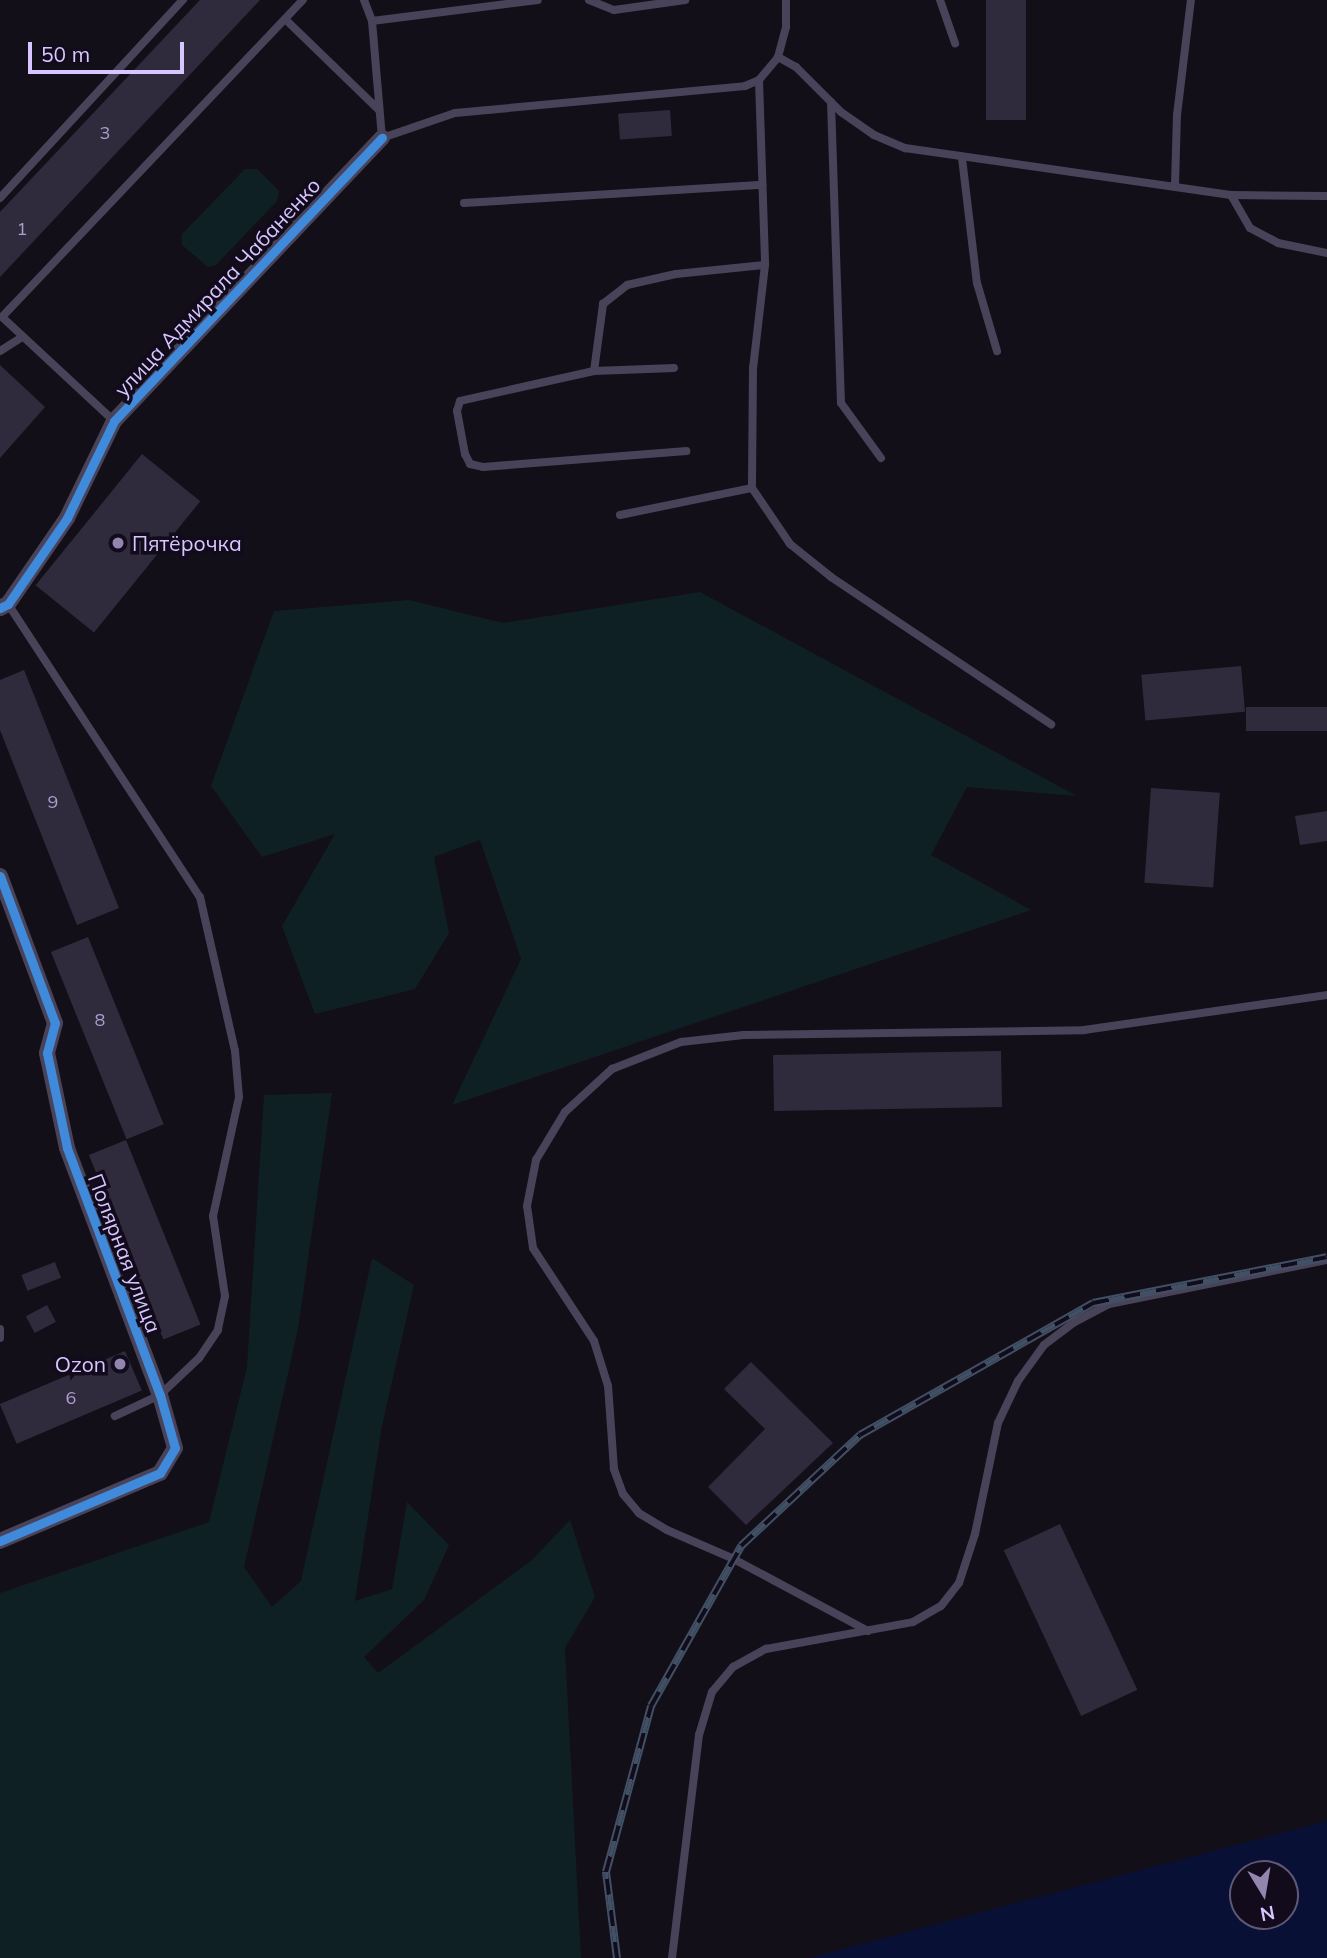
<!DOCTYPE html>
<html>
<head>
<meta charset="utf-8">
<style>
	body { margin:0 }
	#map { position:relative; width:1327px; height:1958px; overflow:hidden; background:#120f18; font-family:Mulish,sans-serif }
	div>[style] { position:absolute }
	.green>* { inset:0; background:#0f2024 }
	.water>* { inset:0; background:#081036 }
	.building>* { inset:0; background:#302b3c; transform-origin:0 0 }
	.service>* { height:8px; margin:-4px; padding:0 4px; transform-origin:4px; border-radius:4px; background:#484359 }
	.minor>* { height:16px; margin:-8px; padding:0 8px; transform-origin:8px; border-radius:8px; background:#484359 }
	.rail>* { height:8px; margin-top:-4px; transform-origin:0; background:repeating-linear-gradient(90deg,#110b1c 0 16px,#415064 0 32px); box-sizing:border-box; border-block:2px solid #415064 }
	.cycleway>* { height:9px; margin:-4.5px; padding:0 4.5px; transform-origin:4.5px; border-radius:4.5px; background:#408adc }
	.dots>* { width:19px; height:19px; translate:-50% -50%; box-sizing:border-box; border:4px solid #110b1c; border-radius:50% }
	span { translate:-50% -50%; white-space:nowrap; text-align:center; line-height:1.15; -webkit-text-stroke:7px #110b1c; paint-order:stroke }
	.number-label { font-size:18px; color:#ad9fce }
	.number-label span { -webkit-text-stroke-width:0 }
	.street-label { font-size:21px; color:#d7c6ff }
	.poi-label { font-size:21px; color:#d7c6ff }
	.left { translate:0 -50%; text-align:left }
	.right { translate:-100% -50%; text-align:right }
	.north { position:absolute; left:1229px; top:1860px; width:70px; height:70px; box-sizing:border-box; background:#110b1c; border:2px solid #605677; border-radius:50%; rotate:169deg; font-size:19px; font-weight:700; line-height:28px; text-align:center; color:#d7c6ff }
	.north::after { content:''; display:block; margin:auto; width:24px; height:32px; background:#9286ae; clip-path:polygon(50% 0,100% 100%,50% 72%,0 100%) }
	.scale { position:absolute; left:28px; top:42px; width:156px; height:32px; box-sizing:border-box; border:4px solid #d7c6ff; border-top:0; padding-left:9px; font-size:21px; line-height:24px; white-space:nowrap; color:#d7c6ff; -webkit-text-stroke:5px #110b1c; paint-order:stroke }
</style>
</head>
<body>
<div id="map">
	<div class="green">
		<i style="clip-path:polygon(245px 169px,257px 169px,279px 191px,277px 201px,216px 265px,208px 267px,182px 245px,182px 234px)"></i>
		<i style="clip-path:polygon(700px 592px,1077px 796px,967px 787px,931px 855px,1031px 910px,452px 1105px,521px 959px,480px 840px,434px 857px,449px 933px,415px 989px,315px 1014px,282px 926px,335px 834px,262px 857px,211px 786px,274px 611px,409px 600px,503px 623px)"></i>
		<i style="clip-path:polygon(332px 1093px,298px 1329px,244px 1567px,272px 1607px,301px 1581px,372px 1258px,414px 1285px,382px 1426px,355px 1601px,392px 1589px,407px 1502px,449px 1545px,424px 1600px,364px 1657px,378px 1673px,532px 1560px,570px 1520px,595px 1597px,565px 1648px,581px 1958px,0 1958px,0 1593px,209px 1522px,247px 1367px,264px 1095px)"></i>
	</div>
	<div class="water">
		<i style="clip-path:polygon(evenodd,1327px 1821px,1327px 1958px,809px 1958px,1001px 1907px,1327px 1821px,1285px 1874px,1285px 1916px,1243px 1916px,1243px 1874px,1285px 1874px)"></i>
	</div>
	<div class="building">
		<i style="clip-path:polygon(200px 0,260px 0,0 277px,0 212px)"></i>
		<i style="left:986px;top:0;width:40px;height:120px"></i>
		<i style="left:670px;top:110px;width:26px;height:52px;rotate:86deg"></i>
		<i style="clip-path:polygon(0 365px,45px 407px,0 458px)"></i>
		<i style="left:142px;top:454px;width:75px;height:169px;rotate:39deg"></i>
		<i style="left:1241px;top:666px;width:46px;height:100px;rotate:85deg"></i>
		<i style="clip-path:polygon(24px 670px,119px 908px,77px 925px,0 730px,0 680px)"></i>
		<i style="left:1327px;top:707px;width:24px;height:81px;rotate:90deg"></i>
		<i style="left:1151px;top:788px;width:69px;height:95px;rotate:4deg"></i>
		<i style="clip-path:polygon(1327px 811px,1327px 841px,1300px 845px,1295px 816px)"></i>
		<i style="left:88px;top:937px;width:202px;height:40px;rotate:68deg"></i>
		<i style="left:1001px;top:1051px;width:56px;height:228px;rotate:89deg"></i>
		<i style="left:126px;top:1140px;width:199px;height:40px;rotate:68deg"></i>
		<i style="left:55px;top:1262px;width:17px;height:36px;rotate:69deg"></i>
		<i style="left:47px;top:1305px;width:19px;height:24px;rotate:62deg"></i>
		<i style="left:125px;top:1351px;width:43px;height:136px;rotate:67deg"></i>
		<i style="clip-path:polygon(751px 1362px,833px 1443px,746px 1525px,708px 1487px,765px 1429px,724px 1389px)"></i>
		<i style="left:1060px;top:1524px;width:183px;height:62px;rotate:65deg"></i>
	</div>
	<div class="service">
		<i style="left:364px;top:0;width:22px;rotate:69deg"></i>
		<i style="left:372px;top:21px;width:117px;rotate:85.1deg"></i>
		<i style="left:382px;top:138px;width:77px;rotate:-18.9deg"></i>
		<i style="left:455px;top:113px;width:291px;rotate:-5.3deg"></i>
		<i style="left:745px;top:86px;width:15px;rotate:-23deg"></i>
		<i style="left:759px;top:80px;width:30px;rotate:-50deg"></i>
		<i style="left:778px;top:57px;width:31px;rotate:-75deg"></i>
		<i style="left:786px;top:27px;width:27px;rotate:-90deg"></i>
		<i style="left:589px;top:0;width:27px;rotate:22deg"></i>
		<i style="left:614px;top:10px;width:72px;rotate:-8deg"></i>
		<i style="left:940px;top:0;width:46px;rotate:70.8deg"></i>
		<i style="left:285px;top:19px;width:131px;rotate:44.1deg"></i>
		<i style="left:372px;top:21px;width:167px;rotate:-7.2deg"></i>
		<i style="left:778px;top:57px;width:21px;rotate:29deg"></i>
		<i style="left:796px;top:67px;width:64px;rotate:45deg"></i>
		<i style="left:841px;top:112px;width:40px;rotate:34.9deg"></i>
		<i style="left:874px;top:135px;width:34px;rotate:23deg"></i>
		<i style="left:905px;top:148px;width:329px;rotate:8.2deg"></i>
		<i style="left:1231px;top:195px;width:96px;rotate:0.6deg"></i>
		<i style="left:759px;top:80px;width:185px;rotate:88.1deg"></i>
		<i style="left:765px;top:265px;width:104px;rotate:96.6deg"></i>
		<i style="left:753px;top:368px;width:120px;rotate:90.5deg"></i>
		<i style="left:752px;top:488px;width:68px;rotate:55.8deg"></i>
		<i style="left:790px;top:544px;width:53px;rotate:38.8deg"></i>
		<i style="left:831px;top:577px;width:265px;rotate:33.8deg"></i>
		<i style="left:831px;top:102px;width:301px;rotate:88.1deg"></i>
		<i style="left:841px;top:403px;width:68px;rotate:54deg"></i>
		<i style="left:962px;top:158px;width:126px;rotate:83.2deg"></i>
		<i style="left:977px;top:283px;width:71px;rotate:73.6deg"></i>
		<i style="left:1175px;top:185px;width:70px;rotate:-88.4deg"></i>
		<i style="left:1177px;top:115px;width:116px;rotate:-83.1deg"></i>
		<i style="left:1231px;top:195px;width:38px;rotate:60deg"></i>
		<i style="left:1250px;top:228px;width:32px;rotate:28deg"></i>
		<i style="left:1278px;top:243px;width:50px;rotate:11.5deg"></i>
		<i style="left:0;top:198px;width:270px;rotate:-47.3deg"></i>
		<i style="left:464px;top:203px;width:299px;rotate:-3.5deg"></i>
		<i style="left:0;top:351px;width:26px;rotate:-32deg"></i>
		<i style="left:674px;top:368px;width:80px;rotate:177.9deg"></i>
		<i style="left:594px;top:371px;width:137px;rotate:167.4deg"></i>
		<i style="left:460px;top:401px;width:10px;rotate:107deg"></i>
		<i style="left:457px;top:411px;width:44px;rotate:79.5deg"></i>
		<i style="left:465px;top:454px;width:11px;rotate:63deg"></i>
		<i style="left:470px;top:464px;width:13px;rotate:13deg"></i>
		<i style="left:483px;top:467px;width:204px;rotate:-4.5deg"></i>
		<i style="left:594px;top:371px;width:68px;rotate:-82.3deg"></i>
		<i style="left:603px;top:304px;width:31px;rotate:-38deg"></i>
		<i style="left:627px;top:285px;width:50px;rotate:-12.7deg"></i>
		<i style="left:676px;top:274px;width:89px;rotate:-5.8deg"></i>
		<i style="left:114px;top:421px;width:153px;rotate:-137.1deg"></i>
		<i style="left:2px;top:317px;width:437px;rotate:-46.5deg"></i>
		<i style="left:620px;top:515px;width:135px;rotate:-11.6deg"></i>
		<i style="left:8px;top:604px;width:350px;rotate:56.8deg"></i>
		<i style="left:200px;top:897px;width:158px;rotate:77.2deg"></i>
		<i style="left:235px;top:1051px;width:46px;rotate:85deg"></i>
		<i style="left:239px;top:1097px;width:122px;rotate:102.3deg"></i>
		<i style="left:213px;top:1216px;width:81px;rotate:81.5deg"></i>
		<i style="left:225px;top:1296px;width:35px;rotate:102deg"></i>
		<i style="left:218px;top:1330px;width:34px;rotate:124deg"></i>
		<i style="left:199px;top:1358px;width:54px;rotate:136.5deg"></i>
		<i style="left:160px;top:1395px;width:50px;rotate:155deg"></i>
		<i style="left:0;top:1329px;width:9px;rotate:90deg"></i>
		<i style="left:868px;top:1631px;width:152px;rotate:-151.8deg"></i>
		<i style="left:734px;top:1559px;width:73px;rotate:-156.6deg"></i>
		<i style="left:667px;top:1530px;width:33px;rotate:-149deg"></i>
		<i style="left:639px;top:1513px;width:25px;rotate:-130deg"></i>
		<i style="left:623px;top:1494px;width:27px;rotate:-110deg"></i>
		<i style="left:614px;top:1469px;width:83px;rotate:-94.1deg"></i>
		<i style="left:608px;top:1386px;width:47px;rotate:-107.3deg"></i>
		<i style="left:594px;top:1341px;width:111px;rotate:-123.3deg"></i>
		<i style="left:533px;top:1248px;width:42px;rotate:-98.1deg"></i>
		<i style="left:527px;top:1206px;width:47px;rotate:-78.9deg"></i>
		<i style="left:536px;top:1160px;width:56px;rotate:-58.9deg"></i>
		<i style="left:565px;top:1112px;width:64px;rotate:-42.5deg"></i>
		<i style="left:612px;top:1069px;width:74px;rotate:-21.4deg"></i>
		<i style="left:681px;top:1042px;width:63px;rotate:-6.3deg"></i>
		<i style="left:744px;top:1035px;width:340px;rotate:-0.8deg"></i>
		<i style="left:1084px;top:1030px;width:246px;rotate:-8.2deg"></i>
		<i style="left:672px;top:1958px;width:225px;rotate:-83.1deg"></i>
		<i style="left:699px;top:1735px;width:45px;rotate:-73.2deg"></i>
		<i style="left:712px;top:1692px;width:33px;rotate:-50deg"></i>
		<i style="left:733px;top:1667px;width:38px;rotate:-29deg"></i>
		<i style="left:766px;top:1649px;width:149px;rotate:-10.4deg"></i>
		<i style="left:913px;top:1622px;width:32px;rotate:-30deg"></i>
		<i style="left:941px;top:1606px;width:29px;rotate:-52deg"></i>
		<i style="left:959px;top:1583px;width:52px;rotate:-71.9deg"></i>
		<i style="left:975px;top:1534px;width:113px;rotate:-78.3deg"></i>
		<i style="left:998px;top:1423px;width:47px;rotate:-64.5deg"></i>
		<i style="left:1018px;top:1381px;width:44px;rotate:-54.2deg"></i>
		<i style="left:1044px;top:1345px;width:39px;rotate:-37deg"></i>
		<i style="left:1075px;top:1322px;width:38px;rotate:-28deg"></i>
		<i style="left:1109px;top:1304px;width:222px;rotate:-11.4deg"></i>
	</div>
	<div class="minor">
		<i style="left:0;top:608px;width:9px;rotate:-27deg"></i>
		<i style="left:8px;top:604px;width:104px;rotate:-55.5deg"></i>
		<i style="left:67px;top:518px;width:108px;rotate:-64.1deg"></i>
		<i style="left:114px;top:421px;width:390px;rotate:-46.6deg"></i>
		<i style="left:0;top:876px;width:157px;rotate:69.5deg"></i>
		<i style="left:55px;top:1023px;width:31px;rotate:105deg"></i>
		<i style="left:47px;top:1053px;width:97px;rotate:78.1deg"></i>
		<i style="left:67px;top:1148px;width:264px;rotate:69.4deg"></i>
		<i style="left:160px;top:1395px;width:55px;rotate:74.2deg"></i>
		<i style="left:175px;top:1448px;width:29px;rotate:121deg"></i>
		<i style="left:160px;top:1473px;width:174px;rotate:157deg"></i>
	</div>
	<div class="rail">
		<i style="left:617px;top:1958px;width:87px;rotate:-97.3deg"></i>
		<i style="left:606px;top:1872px;width:172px;rotate:-74.8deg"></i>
		<i style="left:651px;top:1706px;width:184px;rotate:-60.6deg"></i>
		<i style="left:741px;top:1546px;width:163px;rotate:-43deg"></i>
		<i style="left:860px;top:1435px;width:268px;rotate:-29.5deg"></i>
		<i style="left:1093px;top:1303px;width:238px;rotate:-11.1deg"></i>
	</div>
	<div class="cycleway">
		<i style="left:0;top:608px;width:9px;rotate:-27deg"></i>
		<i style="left:8px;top:604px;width:104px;rotate:-55.5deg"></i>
		<i style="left:67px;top:518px;width:108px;rotate:-64.1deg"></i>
		<i style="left:114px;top:421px;width:390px;rotate:-46.6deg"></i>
		<i style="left:0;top:876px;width:157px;rotate:69.5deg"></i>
		<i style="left:55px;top:1023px;width:31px;rotate:105deg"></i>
		<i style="left:47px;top:1053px;width:97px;rotate:78.1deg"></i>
		<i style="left:67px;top:1148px;width:264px;rotate:69.4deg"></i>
		<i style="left:160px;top:1395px;width:55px;rotate:74.2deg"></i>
		<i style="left:175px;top:1448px;width:29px;rotate:121deg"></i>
		<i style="left:160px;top:1473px;width:174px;rotate:157deg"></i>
	</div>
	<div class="dots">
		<i style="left:118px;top:543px;background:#9286ae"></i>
		<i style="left:120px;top:1364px;background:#9286ae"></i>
	</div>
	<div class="number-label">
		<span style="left:105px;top:133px">3</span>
		<span style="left:22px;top:229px">1</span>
		<span style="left:53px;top:802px">9</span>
		<span style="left:100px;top:1020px">8</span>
		<span style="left:71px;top:1398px">6</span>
	</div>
	<div class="street-label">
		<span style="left:217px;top:287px;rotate:-47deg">улица Адмирала Чабаненко</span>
		<span style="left:125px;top:1253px;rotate:69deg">Полярная улица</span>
	</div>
	<div class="poi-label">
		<span class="left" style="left:132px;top:543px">Пятёрочка</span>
		<span class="right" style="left:106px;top:1364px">Ozon</span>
	</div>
	<div class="north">N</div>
	<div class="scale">50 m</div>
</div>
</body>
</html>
